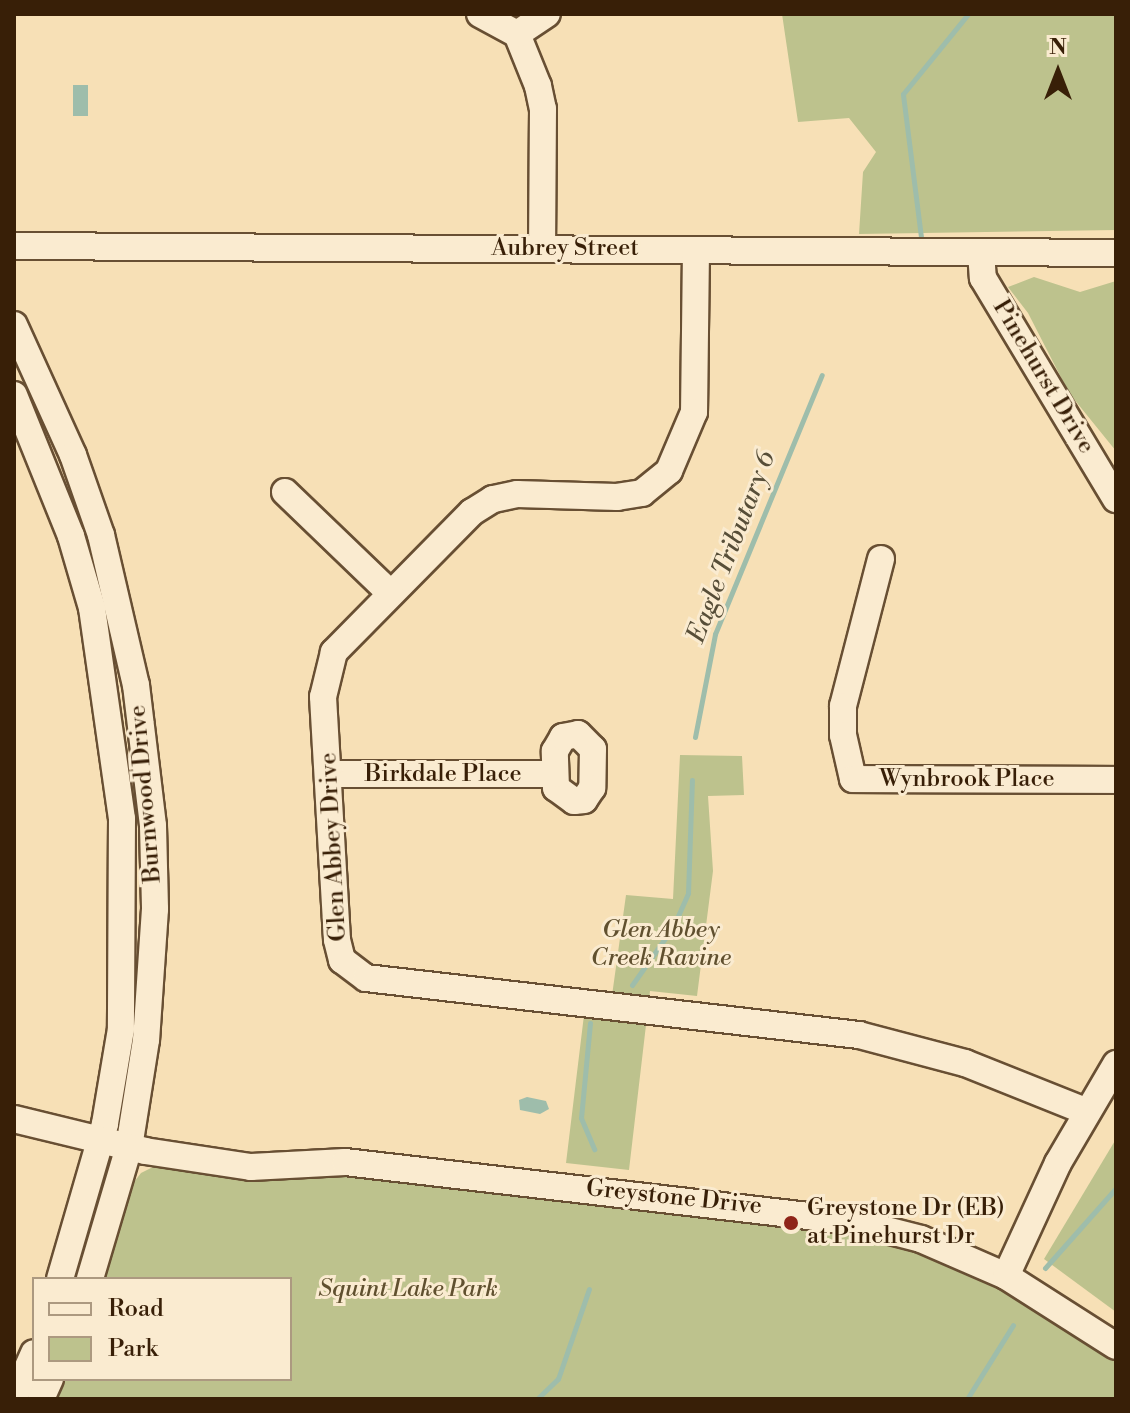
<!DOCTYPE html>
<html>
<head>
<meta charset="utf-8">
<style>
	body { margin:0 }
	#map { position:relative; width:1130px; height:1413px; overflow:hidden; background:#f7e0b6; font-family:"Libre Bodoni",serif }
	div>[style] { position:absolute }
	.green>* { inset:0; background:#bdc28d }
	.water>* { inset:0; background:#9ebdab; transform-origin:0 0 }
	.stream>* { height:5px; margin:-2.5px; padding:0 2.5px; transform-origin:2.5px; border-radius:2.5px; background:#9ebdab }
	.roads { filter:drop-shadow(2px 0 #684f33) drop-shadow(-2px 0 #684f33) drop-shadow(0 2px #684f33) drop-shadow(0 -2px #684f33) }
	.minor>* { height:26px; margin:-13px; padding:0 13px; transform-origin:13px; border-radius:13px; background:#faebd0 }
	.dots>* { width:22px; height:22px; translate:-50% -50%; box-sizing:border-box; border:4px solid #faebd0; border-radius:50% }
	span { translate:-50% -50%; white-space:nowrap; text-align:center; line-height:1.15; -webkit-text-stroke:6px #faebd0; paint-order:stroke }
	.street-label { font-size:24px; color:#381f07 }
	.park-label { font-size:24px; color:#60502f; font-style:italic }
	.poi-label { font-size:24px; color:#381f07 }
	.left { translate:0 -50%; text-align:left }
	.water-label { font-size:26px; color:#574e38; font-style:italic }
	.frame { position:absolute; inset:0; border:16px solid #381f07; pointer-events:none }
	.legend { position:absolute; left:32px; top:1277px; width:260px; height:104px; box-sizing:border-box; background:#faebd0; border:2px solid #ac9980; margin:0; padding:10px 14px; list-style:none; font-size:24px; color:#381f07 }
	.legend li { display:flex; align-items:center; gap:16px; height:40px }
	.legend b { width:40px; border:2px solid #ac9980 }
	.north { position:absolute; left:1018px; top:32px; width:80px; height:80px; -webkit-text-stroke:6px #faebd0; paint-order:stroke; rotate:0deg; font-size:22px; font-weight:700; line-height:32px; text-align:center; color:#381f07 }
	.north::after { content:''; display:block; margin:auto; width:28px; height:36px; background:#381f07; clip-path:polygon(50% 0,100% 100%,50% 72%,0 100%) }
</style>
</head>
<body>
<div id="map">
	<div class="green">
		<i style="clip-path:polygon(782px 14px,1116px 14px,1116px 230px,859px 234px,863px 172px,876px 152px,849px 118px,798px 122px)"></i>
		<i style="clip-path:polygon(1034px 277px,1080px 292px,1116px 281px,1116px 451px,1069px 393px,1028px 313px,1008px 287px)"></i>
		<i style="clip-path:polygon(680px 755px,742px 756px,744px 795px,708px 796px,713px 871px,697px 996px,650px 991px,629px 1170px,566px 1163px,584px 1015px,609px 1017px,626px 895px,673px 899px)"></i>
		<i style="clip-path:polygon(1116px 1139px,1116px 1312px,1044px 1259px)"></i>
		<i style="clip-path:polygon(157px 1165px,315px 1171px,799px 1222px,902px 1246px,981px 1277px,1082px 1334px,1116px 1359px,1116px 1399px,54px 1399px,63px 1379px,290px 1379px,290px 1279px,102px 1279px,127px 1191px,141px 1173px)"></i>
	</div>
	<div class="water">
		<i style="left:73px;top:85px;width:15px;height:31px"></i>
		<i style="clip-path:polygon(527px 1097px,546px 1101px,549px 1109px,540px 1114px,520px 1110px,519px 1100px)"></i>
	</div>
	<div class="stream">
		<i style="left:922px;top:245px;width:152px;rotate:-97.2deg"></i>
		<i style="left:903px;top:94px;width:103px;rotate:-50.9deg"></i>
		<i style="left:695px;top:737px;width:105px;rotate:-79deg"></i>
		<i style="left:715px;top:634px;width:280px;rotate:-67.6deg"></i>
		<i style="left:632px;top:985px;width:71px;rotate:-54.7deg"></i>
		<i style="left:673px;top:927px;width:37px;rotate:-66deg"></i>
		<i style="left:688px;top:893px;width:113px;rotate:-88deg"></i>
		<i style="left:590px;top:1023px;width:95px;rotate:95.4deg"></i>
		<i style="left:581px;top:1118px;width:34px;rotate:67deg"></i>
		<i style="left:1045px;top:1268px;width:107px;rotate:-48.4deg"></i>
		<i style="left:537px;top:1399px;width:29px;rotate:-44deg"></i>
		<i style="left:558px;top:1379px;width:95px;rotate:-71deg"></i>
		<i style="left:967px;top:1399px;width:87px;rotate:-58.1deg"></i>
	</div>
	<div class="roads">
		<div class="minor">
			<i style="left:480px;top:14px;width:42px;rotate:28.4deg"></i>
			<i style="left:517px;top:34px;width:56px;rotate:68deg"></i>
			<i style="left:538px;top:86px;width:24px;rotate:78deg"></i>
			<i style="left:543px;top:109px;width:140px;rotate:90.4deg"></i>
			<i style="left:517px;top:34px;width:36px;rotate:-34deg"></i>
			<i style="left:14px;top:246px;width:1102px;rotate:0.36deg"></i>
			<i style="left:696px;top:250px;width:162px;rotate:90.7deg"></i>
			<i style="left:694px;top:412px;width:64px;rotate:113deg"></i>
			<i style="left:669px;top:471px;width:35px;rotate:141deg"></i>
			<i style="left:642px;top:493px;width:25px;rotate:171deg"></i>
			<i style="left:617px;top:497px;width:100px;rotate:-178.3deg"></i>
			<i style="left:517px;top:494px;width:25px;rotate:168deg"></i>
			<i style="left:493px;top:499px;width:25px;rotate:148deg"></i>
			<i style="left:472px;top:512px;width:197px;rotate:134.6deg"></i>
			<i style="left:334px;top:652px;width:46px;rotate:103.7deg"></i>
			<i style="left:323px;top:697px;width:243px;rotate:86.7deg"></i>
			<i style="left:337px;top:940px;width:21px;rotate:76deg"></i>
			<i style="left:342px;top:960px;width:30px;rotate:37deg"></i>
			<i style="left:366px;top:978px;width:496px;rotate:6.6deg"></i>
			<i style="left:859px;top:1035px;width:110px;rotate:14.8deg"></i>
			<i style="left:965px;top:1063px;width:129px;rotate:21.8deg"></i>
			<i style="left:981px;top:252px;width:26px;rotate:86deg"></i>
			<i style="left:983px;top:278px;width:258px;rotate:59deg"></i>
			<i style="left:14px;top:325px;width:143px;rotate:65.6deg"></i>
			<i style="left:73px;top:455px;width:85px;rotate:70.7deg"></i>
			<i style="left:101px;top:535px;width:154px;rotate:76.9deg"></i>
			<i style="left:136px;top:685px;width:142px;rotate:83.1deg"></i>
			<i style="left:153px;top:826px;width:83px;rotate:88.6deg"></i>
			<i style="left:155px;top:909px;width:131px;rotate:93.9deg"></i>
			<i style="left:146px;top:1040px;width:108px;rotate:99deg"></i>
			<i style="left:129px;top:1147px;width:138px;rotate:106.5deg"></i>
			<i style="left:14px;top:395px;width:152px;rotate:68deg"></i>
			<i style="left:71px;top:536px;width:75px;rotate:73.7deg"></i>
			<i style="left:92px;top:608px;width:213px;rotate:81.9deg"></i>
			<i style="left:122px;top:819px;width:210px;rotate:90.3deg"></i>
			<i style="left:121px;top:1029px;width:96px;rotate:99.6deg"></i>
			<i style="left:105px;top:1124px;width:161px;rotate:106.2deg"></i>
			<i style="left:285px;top:492px;width:146px;rotate:43.9deg"></i>
			<i style="left:881px;top:559px;width:152px;rotate:104.5deg"></i>
			<i style="left:843px;top:706px;width:29px;rotate:90deg"></i>
			<i style="left:843px;top:735px;width:45px;rotate:77.2deg"></i>
			<i style="left:853px;top:779px;width:263px;rotate:0.2deg"></i>
			<i style="left:578px;top:734px;width:21px;rotate:45deg"></i>
			<i style="left:593px;top:749px;width:39px;rotate:91deg"></i>
			<i style="left:592px;top:788px;width:14px;rotate:124deg"></i>
			<i style="left:584px;top:800px;width:10px;rotate:174deg"></i>
			<i style="left:574px;top:801px;width:22px;rotate:-144deg"></i>
			<i style="left:556px;top:788px;width:37px;rotate:-92deg"></i>
			<i style="left:555px;top:751px;width:16px;rotate:-60deg"></i>
			<i style="left:563px;top:737px;width:15px;rotate:-11deg"></i>
			<i style="left:331px;top:774px;width:224px"></i>
			<i style="left:14px;top:1119px;width:135px;rotate:13.7deg"></i>
			<i style="left:145px;top:1151px;width:107px;rotate:8.6deg"></i>
			<i style="left:251px;top:1167px;width:94px;rotate:-3deg"></i>
			<i style="left:345px;top:1162px;width:509px;rotate:6.65deg"></i>
			<i style="left:851px;top:1221px;width:72px;rotate:14.4deg"></i>
			<i style="left:921px;top:1239px;width:93px;rotate:23.5deg"></i>
			<i style="left:1006px;top:1276px;width:130px;rotate:32.5deg"></i>
			<i style="left:1006px;top:1276px;width:124px;rotate:-65.3deg"></i>
			<i style="left:1058px;top:1163px;width:115px;rotate:-59.6deg"></i>
			<i style="left:14px;top:1398px;width:49px;rotate:-66deg"></i>
			<i style="left:41px;top:1399px;width:22px;rotate:-66deg"></i>
		</div>
	</div>
	<div class="dots">
		<i style="left:791px;top:1223px;background:#8f2418"></i>
	</div>
	<div class="street-label">
		<span style="left:565px;top:249px">Aubrey Street</span>
		<span style="left:1043px;top:377px;rotate:59deg">Pinehurst Drive</span>
		<span style="left:443px;top:775px">Birkdale Place</span>
		<span style="left:967px;top:780px">Wynbrook Place</span>
		<span style="left:146px;top:794px;rotate:-95deg">Burnwood Drive</span>
		<span style="left:334px;top:847px;rotate:-93deg">Glen Abbey Drive</span>
		<span style="left:674px;top:1198px;rotate:6deg">Greystone Drive</span>
	</div>
	<div class="park-label">
		<span style="left:661px;top:945px">Glen Abbey<br>Creek Ravine</span>
		<span style="left:408px;top:1290px">Squint Lake Park</span>
	</div>
	<div class="poi-label">
		<span class="left" style="left:807px;top:1223px">Greystone Dr (EB)<br>at Pinehurst Dr</span>
	</div>
	<div class="water-label">
		<span style="left:732px;top:547px;rotate:-69deg">Eagle Tributary 6</span>
	</div>
	<div class="frame"></div>
	<ul class="legend">
	<li><b style="height:10px;background:#faebd0"></b>Road</li>
	<li><b style="height:22px;background:#bdc28d"></b>Park</li>
	</ul>
	<div class="north">N</div>
</div>
</body>
</html>
